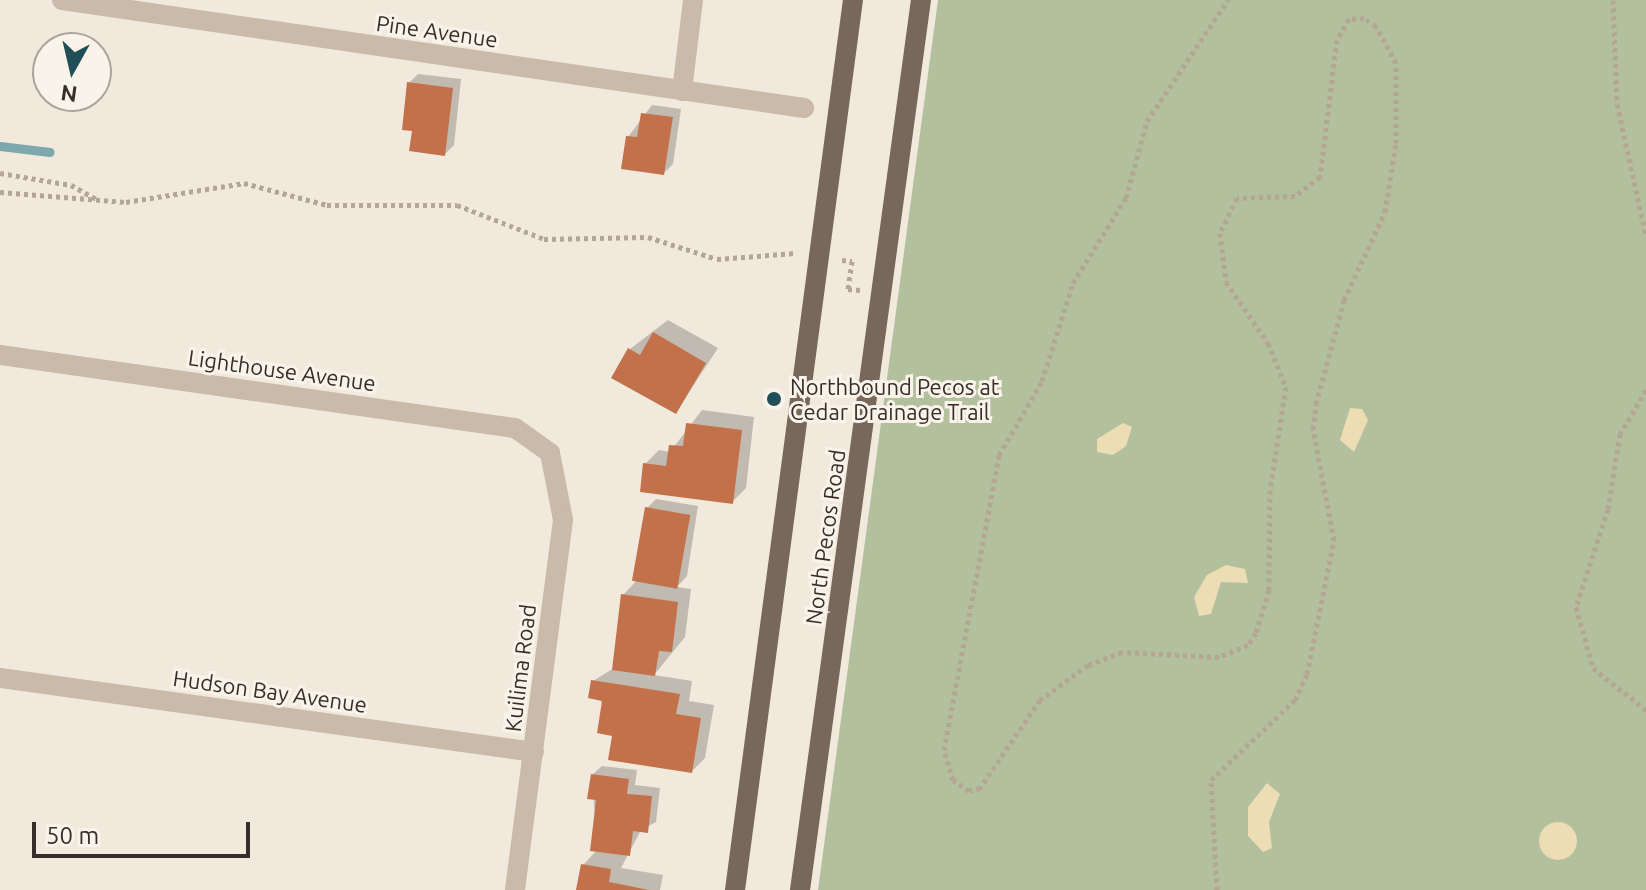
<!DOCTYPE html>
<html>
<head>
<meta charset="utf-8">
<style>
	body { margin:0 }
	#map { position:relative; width:1646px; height:890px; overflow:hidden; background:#f2e9dd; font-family:Ubuntu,sans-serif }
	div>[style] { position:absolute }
	.green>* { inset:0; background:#b2c09e }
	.sand>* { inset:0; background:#ecddb5 }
	.round { border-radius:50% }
	.shadow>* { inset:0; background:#0003 }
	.stream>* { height:9px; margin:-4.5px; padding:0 4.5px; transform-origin:4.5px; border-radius:4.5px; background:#7da8ae }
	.building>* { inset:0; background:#c2714b; transform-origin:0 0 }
	.path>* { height:5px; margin-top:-2.5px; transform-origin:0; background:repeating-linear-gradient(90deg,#b5a594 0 4px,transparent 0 8px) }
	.minor>* { height:20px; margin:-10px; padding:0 10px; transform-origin:10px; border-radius:10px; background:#c9baaa }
	.major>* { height:20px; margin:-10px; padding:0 10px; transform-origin:10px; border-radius:10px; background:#78675b }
	.dots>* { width:22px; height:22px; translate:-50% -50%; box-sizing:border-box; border:4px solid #f9f3ea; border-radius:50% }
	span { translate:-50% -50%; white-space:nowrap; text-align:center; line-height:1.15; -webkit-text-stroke:6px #f9f3ea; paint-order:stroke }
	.street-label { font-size:22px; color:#372e29 }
	.poi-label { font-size:22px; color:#372e29 }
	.left { translate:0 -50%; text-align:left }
	.north { position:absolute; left:32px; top:32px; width:80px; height:80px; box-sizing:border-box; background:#f9f3ea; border:2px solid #aba49d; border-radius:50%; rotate:188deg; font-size:22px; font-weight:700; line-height:32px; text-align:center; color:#372e29 }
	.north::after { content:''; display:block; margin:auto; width:28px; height:36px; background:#204f57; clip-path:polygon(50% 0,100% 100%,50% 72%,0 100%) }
	.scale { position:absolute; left:32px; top:822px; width:218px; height:36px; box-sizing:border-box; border:4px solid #372e29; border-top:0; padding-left:10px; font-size:24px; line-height:28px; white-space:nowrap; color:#372e29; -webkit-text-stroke:6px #f9f3ea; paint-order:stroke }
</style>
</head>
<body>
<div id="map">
	<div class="green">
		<i style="clip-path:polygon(938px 0,1646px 0,1646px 890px,818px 890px)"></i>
	</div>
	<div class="sand">
		<i style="clip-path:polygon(1350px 408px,1362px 409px,1368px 420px,1354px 452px,1340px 440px)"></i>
		<i style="clip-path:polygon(1123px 423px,1132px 427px,1126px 446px,1113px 455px,1097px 452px,1097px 439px)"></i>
		<i style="clip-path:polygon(1226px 565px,1245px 569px,1248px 583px,1221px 582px,1211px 614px,1199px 616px,1194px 597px,1207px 575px)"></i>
		<i style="clip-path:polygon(1267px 783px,1280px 794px,1269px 822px,1272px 848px,1263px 852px,1248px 836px,1248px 807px)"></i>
		<i class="round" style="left:1539px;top:822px;width:38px;height:38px"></i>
	</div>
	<div class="shadow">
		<i style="clip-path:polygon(418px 74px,461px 79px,454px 145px,445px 154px,414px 129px,409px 83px)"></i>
		<i style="clip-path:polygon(652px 105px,681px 109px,673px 164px,664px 173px,628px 137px)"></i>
		<i style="clip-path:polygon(668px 320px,718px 348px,676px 412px,630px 349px)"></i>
		<i style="clip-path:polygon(702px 410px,754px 417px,746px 488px,733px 501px,645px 464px,659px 450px,670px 452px)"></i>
		<i style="clip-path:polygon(656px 499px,698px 506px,687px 576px,677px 587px,691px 589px,685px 637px,654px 675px,692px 681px,689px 701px,714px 705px,705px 758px,692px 771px,614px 734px,593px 681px,614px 668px,623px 595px,638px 579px,647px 508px)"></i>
		<i style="clip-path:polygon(602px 766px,637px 770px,635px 785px,660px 788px,656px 822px,641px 830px,621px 868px,663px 875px,660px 890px,578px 890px,583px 865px,597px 850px,592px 775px)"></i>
	</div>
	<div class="stream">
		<i style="left:0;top:146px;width:50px;rotate:6.8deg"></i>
	</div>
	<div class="building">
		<i style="clip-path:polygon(407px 82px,453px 88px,445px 156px,409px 151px,412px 131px,402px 130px)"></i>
		<i style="clip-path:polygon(641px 113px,673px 117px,664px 175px,621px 169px,626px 136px,637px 137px)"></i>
		<i style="clip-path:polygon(653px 332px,706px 363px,676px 414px,611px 378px,628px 348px,640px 355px)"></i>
		<i style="clip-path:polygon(686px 423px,742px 430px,733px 504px,640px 492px,643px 463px,666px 466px,669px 445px,683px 446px)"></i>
		<i style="left:645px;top:507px;width:46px;height:75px;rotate:10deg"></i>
		<i style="clip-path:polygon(621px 594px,678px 602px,672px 652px,659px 651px,655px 676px,612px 670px)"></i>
		<i style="clip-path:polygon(591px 680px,680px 694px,676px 714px,701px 718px,692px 773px,608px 760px,612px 736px,597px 733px,602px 701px,588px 698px)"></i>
		<i style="clip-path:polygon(591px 774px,629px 779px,627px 794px,652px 796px,648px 833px,633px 831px,630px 856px,590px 851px,596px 800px,587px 799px)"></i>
		<i style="clip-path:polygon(581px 864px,611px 869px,609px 882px,649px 890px,576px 890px)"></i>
	</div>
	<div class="path">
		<i style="left:1613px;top:0;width:104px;rotate:87.8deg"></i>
		<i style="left:1617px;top:104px;width:135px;rotate:77.6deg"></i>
		<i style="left:0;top:173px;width:72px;rotate:9.6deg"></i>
		<i style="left:71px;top:185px;width:31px;rotate:29deg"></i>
		<i style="left:0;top:192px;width:126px;rotate:4.5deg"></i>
		<i style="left:126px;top:202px;width:120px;rotate:-9.1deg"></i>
		<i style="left:244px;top:183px;width:86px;rotate:14.8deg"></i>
		<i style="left:327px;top:205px;width:130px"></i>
		<i style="left:457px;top:205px;width:93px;rotate:21.3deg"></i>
		<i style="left:544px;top:239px;width:104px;rotate:-1.1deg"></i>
		<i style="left:648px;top:237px;width:72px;rotate:17.7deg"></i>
		<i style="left:717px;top:259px;width:79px;rotate:-4.3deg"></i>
		<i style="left:842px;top:260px;width:10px;rotate:6deg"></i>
		<i style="left:852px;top:261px;width:28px;rotate:98deg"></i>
		<i style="left:848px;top:289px;width:12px;rotate:5deg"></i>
		<i style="left:1646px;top:390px;width:51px;rotate:120.6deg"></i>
		<i style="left:1620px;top:434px;width:76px;rotate:99.1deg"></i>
		<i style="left:1608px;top:509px;width:103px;rotate:108.1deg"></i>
		<i style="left:1576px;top:607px;width:63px;rotate:74.4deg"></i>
		<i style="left:1593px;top:668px;width:68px;rotate:38.4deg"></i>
		<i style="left:1217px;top:890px;width:110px;rotate:-93.1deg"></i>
		<i style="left:1211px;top:780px;width:116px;rotate:-43.6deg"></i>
		<i style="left:1295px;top:700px;width:29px;rotate:-65deg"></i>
		<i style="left:1307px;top:674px;width:137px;rotate:-78.6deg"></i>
		<i style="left:1334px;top:540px;width:113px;rotate:-100.7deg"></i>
		<i style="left:1313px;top:429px;width:25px;rotate:-83deg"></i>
		<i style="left:1316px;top:404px;width:108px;rotate:-74.9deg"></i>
		<i style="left:1344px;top:300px;width:97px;rotate:-65deg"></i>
		<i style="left:1385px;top:212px;width:70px;rotate:-80.9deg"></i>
		<i style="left:1396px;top:143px;width:80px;rotate:-90deg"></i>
		<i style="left:1396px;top:63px;width:42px;rotate:-118.4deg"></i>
		<i style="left:1376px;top:26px;width:14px;rotate:-146deg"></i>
		<i style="left:1364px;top:18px;width:15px;rotate:176deg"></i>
		<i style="left:1349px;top:19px;width:24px;rotate:120deg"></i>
		<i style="left:1337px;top:40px;width:138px;rotate:97.1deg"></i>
		<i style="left:1320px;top:177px;width:31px;rotate:143deg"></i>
		<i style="left:1295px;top:196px;width:58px;rotate:178deg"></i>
		<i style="left:1237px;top:198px;width:39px;rotate:116deg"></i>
		<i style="left:1220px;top:233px;width:49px;rotate:83deg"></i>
		<i style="left:1226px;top:282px;width:74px;rotate:55.5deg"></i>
		<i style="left:1268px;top:343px;width:48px;rotate:67.8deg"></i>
		<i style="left:1286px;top:387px;width:104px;rotate:98.8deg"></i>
		<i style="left:1270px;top:490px;width:100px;rotate:90.6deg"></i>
		<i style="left:1269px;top:590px;width:45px;rotate:106.8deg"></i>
		<i style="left:1256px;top:633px;width:14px;rotate:124deg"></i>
		<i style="left:1248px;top:645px;width:31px;rotate:158deg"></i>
		<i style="left:1219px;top:657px;width:97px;rotate:-177deg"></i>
		<i style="left:1122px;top:652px;width:36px;rotate:159deg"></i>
		<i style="left:1088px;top:665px;width:59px;rotate:143.9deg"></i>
		<i style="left:1040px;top:700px;width:107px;rotate:124.3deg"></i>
		<i style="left:980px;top:788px;width:11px;rotate:165deg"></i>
		<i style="left:969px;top:791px;width:19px;rotate:-145deg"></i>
		<i style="left:953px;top:780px;width:31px;rotate:-107deg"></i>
		<i style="left:944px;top:750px;width:300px;rotate:-79.4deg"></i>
		<i style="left:999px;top:455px;width:86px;rotate:-59.8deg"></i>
		<i style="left:1042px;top:381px;width:103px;rotate:-72.4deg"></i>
		<i style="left:1073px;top:283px;width:100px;rotate:-58.1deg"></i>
		<i style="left:1126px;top:198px;width:80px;rotate:-74.7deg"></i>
		<i style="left:1147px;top:121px;width:146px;rotate:-56.2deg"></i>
	</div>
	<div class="minor">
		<i style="left:62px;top:0;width:750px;rotate:8.28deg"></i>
		<i style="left:682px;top:91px;width:92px;rotate:-83.1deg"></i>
		<i style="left:0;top:355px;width:520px;rotate:8.07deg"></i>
		<i style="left:515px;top:428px;width:43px;rotate:35.5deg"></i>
		<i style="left:550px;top:453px;width:68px;rotate:79deg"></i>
		<i style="left:563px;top:520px;width:373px;rotate:97.4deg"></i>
		<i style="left:0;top:678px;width:539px;rotate:7.89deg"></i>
	</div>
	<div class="major">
		<i style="left:735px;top:890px;width:898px;rotate:-82.45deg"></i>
		<i style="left:800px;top:890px;width:898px;rotate:-82.26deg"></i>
	</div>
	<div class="dots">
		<i style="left:774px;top:399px;background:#204f57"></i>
	</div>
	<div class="street-label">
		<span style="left:437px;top:31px;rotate:8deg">Pine Avenue</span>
		<span style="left:282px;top:370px;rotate:8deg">Lighthouse Avenue</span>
		<span style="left:825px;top:537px;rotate:-82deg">North Pecos Road</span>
		<span style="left:520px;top:668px;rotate:-83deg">Kuilima Road</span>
		<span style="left:270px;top:691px;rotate:8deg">Hudson Bay Avenue</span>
	</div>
	<div class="poi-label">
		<span class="left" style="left:790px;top:399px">Northbound Pecos at<br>Cedar Drainage Trail</span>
	</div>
	<div class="north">N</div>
	<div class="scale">50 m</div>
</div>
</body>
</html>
